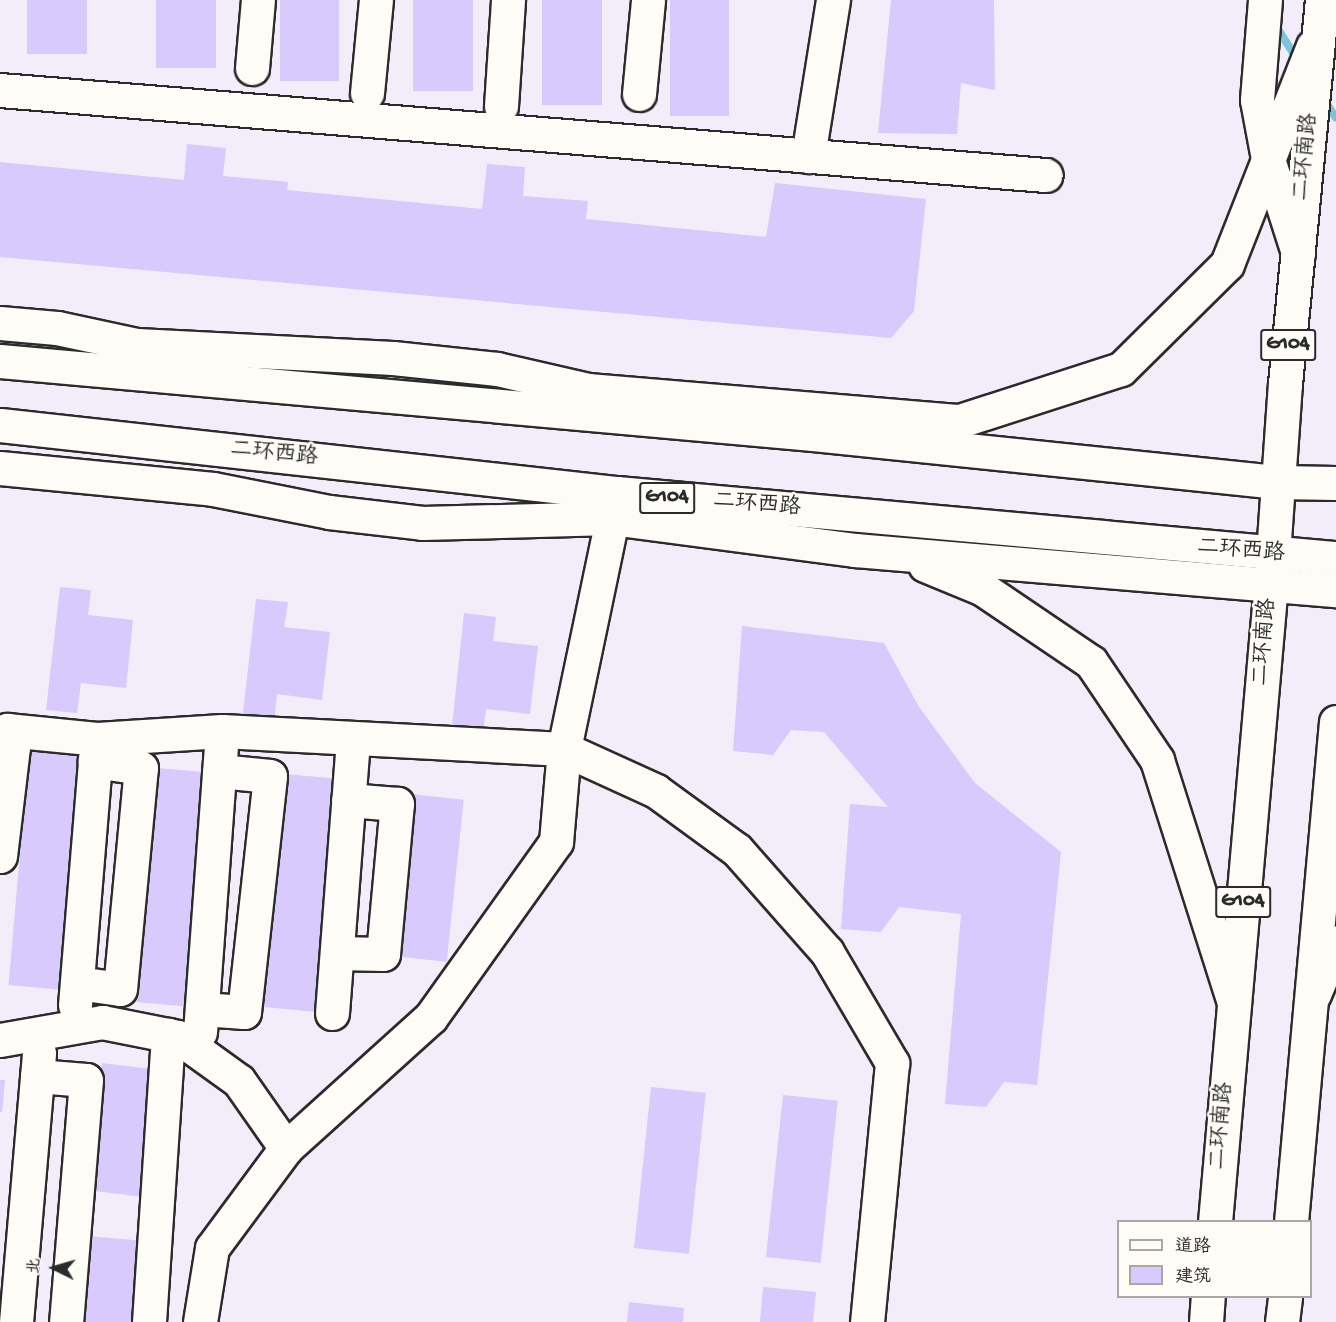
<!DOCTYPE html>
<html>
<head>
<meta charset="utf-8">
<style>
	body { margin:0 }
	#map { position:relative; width:1336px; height:1322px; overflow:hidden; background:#f2edf8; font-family:"Gochi Hand","LXGW WenKai TC",sans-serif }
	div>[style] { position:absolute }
	.stream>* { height:8px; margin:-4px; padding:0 4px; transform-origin:4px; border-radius:4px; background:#7cc4dd }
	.building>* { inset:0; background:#d8cafc; transform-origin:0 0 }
	.roads { filter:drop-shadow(2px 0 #2b2b2b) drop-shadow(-2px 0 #2b2b2b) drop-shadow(0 2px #2b2b2b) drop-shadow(0 -2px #2b2b2b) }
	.minor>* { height:33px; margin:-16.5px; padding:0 16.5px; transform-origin:16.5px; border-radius:16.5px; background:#fdfcf7 }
	.major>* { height:33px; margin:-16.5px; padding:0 16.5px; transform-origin:16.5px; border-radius:16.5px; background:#fdfcf7 }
	.highway>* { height:33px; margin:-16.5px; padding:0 16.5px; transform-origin:16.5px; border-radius:16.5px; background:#fdfcf7 }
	span { translate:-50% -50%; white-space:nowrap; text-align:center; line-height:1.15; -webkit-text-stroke:5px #fdfcf7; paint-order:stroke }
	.shield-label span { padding:2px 4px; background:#fdfcf7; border:2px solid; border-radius:4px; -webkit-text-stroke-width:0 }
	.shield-label { font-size:21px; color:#2b2b2b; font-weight:700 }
	.street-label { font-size:22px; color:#2b2b2b }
	.legend { position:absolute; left:1117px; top:1220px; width:195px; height:78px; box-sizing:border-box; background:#fdfcf7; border:2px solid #a9a8a5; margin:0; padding:8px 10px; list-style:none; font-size:18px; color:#2b2b2b }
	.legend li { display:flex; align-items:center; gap:12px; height:30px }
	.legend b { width:30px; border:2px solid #a9a8a5 }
	.north { position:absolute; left:24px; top:1238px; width:60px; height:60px; -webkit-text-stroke:4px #fdfcf7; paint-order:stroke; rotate:275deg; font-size:16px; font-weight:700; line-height:24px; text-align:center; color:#2b2b2b }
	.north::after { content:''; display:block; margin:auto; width:21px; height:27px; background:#2b2b2b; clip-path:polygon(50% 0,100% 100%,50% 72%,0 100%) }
</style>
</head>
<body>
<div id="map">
	<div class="stream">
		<i style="left:1274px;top:23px;width:43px;rotate:57.4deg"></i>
		<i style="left:1324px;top:99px;width:22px;rotate:58deg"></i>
	</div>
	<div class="building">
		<i style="left:27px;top:0;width:60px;height:54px"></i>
		<i style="left:156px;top:0;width:60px;height:68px"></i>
		<i style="left:280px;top:0;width:59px;height:81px"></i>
		<i style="left:413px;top:0;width:60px;height:91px"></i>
		<i style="left:542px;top:0;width:60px;height:105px"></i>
		<i style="left:670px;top:0;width:59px;height:116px"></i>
		<i style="clip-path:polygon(891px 0,994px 0,995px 90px,961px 83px,957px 134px,878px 133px)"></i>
		<i style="clip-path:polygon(187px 144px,226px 148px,223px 176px,288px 182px,287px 190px,482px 209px,487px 164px,525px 167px,523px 196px,588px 201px,586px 219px,766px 237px,775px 183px,926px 199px,914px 311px,891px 338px,0 257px,0 162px,184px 180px)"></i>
		<i style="clip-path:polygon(60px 587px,91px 590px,88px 615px,133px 620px,126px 688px,81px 683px,77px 713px,46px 710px)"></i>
		<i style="clip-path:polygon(256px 599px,288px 602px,284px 627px,330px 632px,322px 700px,277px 694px,274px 725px,242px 721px)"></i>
		<i style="clip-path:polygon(464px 613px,496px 617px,493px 641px,538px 646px,530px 714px,486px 709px,482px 740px,451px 736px)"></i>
		<i style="clip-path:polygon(742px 626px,884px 643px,919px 707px,975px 783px,1061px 852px,1037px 1085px,1004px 1082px,986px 1107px,945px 1104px,961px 914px,899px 907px,881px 932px,841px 929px,850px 804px,888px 807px,824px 732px,791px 730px,773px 755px,733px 751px)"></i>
		<i style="left:29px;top:751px;width:53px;height:235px;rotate:5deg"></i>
		<i style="left:157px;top:768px;width:53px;height:235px;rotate:5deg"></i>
		<i style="left:284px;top:774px;width:52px;height:234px;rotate:5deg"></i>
		<i style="left:410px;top:794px;width:54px;height:163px;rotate:6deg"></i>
		<i style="left:102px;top:1063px;width:62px;height:128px;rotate:7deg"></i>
		<i style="clip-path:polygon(0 1080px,5px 1080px,2px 1112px,0 1112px)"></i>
		<i style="left:651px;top:1087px;width:55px;height:162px;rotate:6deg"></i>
		<i style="left:783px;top:1095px;width:55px;height:163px;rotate:6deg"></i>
		<i style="left:88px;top:1236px;width:54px;height:86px;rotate:5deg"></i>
		<i style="clip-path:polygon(763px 1287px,816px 1292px,813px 1322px,760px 1322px)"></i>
		<i style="clip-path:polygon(629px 1302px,684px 1308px,683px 1322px,627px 1322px)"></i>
	</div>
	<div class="roads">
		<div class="minor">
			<i style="left:1265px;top:0;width:100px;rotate:94.6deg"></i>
			<i style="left:1257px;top:100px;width:60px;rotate:79.4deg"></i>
			<i style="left:1268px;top:159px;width:99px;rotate:72.3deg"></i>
			<i style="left:252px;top:68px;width:68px;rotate:-85deg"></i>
			<i style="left:0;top:90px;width:1049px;rotate:4.65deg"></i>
			<i style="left:367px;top:93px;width:93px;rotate:-84.5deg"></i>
			<i style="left:639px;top:94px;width:94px;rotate:-84.5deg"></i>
			<i style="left:501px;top:106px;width:106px;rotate:-86.2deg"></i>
			<i style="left:808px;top:156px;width:158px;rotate:-80.9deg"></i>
			<i style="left:0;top:323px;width:57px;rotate:5deg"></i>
			<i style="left:57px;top:328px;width:82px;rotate:12deg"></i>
			<i style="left:137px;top:345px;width:256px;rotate:2.9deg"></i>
			<i style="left:393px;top:358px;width:105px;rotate:6deg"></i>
			<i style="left:497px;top:369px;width:93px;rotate:13deg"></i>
			<i style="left:588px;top:390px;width:373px;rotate:4.8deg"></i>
			<i style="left:938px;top:428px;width:192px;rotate:-17.9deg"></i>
			<i style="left:1121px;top:369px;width:149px;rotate:-44.7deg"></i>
			<i style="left:1227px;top:264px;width:234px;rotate:-68.5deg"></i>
			<i style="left:0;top:468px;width:214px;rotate:5.6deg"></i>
			<i style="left:213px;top:489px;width:118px;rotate:11.2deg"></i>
			<i style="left:329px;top:512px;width:94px;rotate:6.7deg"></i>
			<i style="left:422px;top:523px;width:190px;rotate:-1.5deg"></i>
			<i style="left:612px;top:518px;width:245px;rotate:7.5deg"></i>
			<i style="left:855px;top:550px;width:483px;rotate:4.8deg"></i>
			<i style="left:925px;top:565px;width:63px;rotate:22.5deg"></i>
			<i style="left:983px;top:589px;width:130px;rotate:34.1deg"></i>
			<i style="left:1091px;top:662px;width:118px;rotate:56deg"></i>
			<i style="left:1157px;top:760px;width:255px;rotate:72.4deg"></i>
			<i style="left:0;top:733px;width:8px;rotate:-23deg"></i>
			<i style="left:7px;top:730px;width:90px;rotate:5.7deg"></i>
			<i style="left:97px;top:739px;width:125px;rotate:-3.7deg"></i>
			<i style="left:222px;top:731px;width:342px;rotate:3deg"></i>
			<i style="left:564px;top:749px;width:101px;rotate:24.5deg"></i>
			<i style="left:656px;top:791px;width:100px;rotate:36.1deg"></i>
			<i style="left:737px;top:850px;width:136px;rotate:48.6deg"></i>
			<i style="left:827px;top:952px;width:129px;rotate:59.6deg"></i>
			<i style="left:892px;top:1063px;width:260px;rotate:95.5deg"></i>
			<i style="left:0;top:856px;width:110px;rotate:-83.2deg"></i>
			<i style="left:13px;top:747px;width:18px;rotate:-109deg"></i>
			<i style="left:337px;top:953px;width:46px;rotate:1.2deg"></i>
			<i style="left:383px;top:954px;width:151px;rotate:-84.7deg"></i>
			<i style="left:397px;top:804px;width:49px;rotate:-175.3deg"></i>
			<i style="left:77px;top:983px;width:43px;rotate:7.9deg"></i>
			<i style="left:120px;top:989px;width:222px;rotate:-84.6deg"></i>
			<i style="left:141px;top:768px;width:47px;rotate:-171.3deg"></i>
			<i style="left:1314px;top:994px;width:56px;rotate:-67.1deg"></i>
			<i style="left:75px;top:1005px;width:267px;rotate:-85.3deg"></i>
			<i style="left:202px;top:1009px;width:42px;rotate:4.1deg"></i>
			<i style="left:244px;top:1012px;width:237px;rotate:-83.7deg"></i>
			<i style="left:270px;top:776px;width:51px;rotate:-174.4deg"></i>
			<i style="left:332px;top:1013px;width:275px;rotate:-85.6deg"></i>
			<i style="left:200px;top:1032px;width:285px;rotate:-85.8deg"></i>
			<i style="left:0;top:1040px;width:104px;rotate:-10deg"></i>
			<i style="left:102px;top:1022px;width:77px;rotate:11.2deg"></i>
			<i style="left:178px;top:1037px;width:75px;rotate:35.8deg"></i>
			<i style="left:239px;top:1081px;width:82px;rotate:55deg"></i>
			<i style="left:37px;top:1076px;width:49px;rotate:4.7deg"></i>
			<i style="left:86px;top:1080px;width:243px;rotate:94.7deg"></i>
			<i style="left:16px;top:1322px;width:270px;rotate:-85.1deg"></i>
			<i style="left:149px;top:1322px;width:288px;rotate:-86.2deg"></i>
			<i style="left:200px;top:1322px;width:75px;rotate:-80.8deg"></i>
			<i style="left:212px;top:1248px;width:124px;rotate:-53.5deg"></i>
			<i style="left:286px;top:1148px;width:195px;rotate:-42.1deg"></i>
			<i style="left:431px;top:1017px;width:215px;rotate:-54.5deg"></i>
			<i style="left:556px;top:842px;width:93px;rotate:-85.1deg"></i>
			<i style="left:564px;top:749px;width:258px;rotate:-78.2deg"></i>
		</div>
		<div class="major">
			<i style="left:1215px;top:1222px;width:641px;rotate:-84.99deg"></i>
			<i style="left:1291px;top:1222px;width:502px;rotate:-84.86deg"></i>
			<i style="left:1206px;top:1322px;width:26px;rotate:-86deg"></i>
			<i style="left:1282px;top:1322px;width:26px;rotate:-83deg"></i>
		</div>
		<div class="highway">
			<i style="left:0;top:361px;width:816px;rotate:5.13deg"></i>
			<i style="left:813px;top:434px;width:465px;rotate:5.9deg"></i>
			<i style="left:1276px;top:482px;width:60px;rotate:1deg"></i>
			<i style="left:0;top:425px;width:621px;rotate:6.29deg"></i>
			<i style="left:617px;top:493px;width:722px;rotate:5.17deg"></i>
			<i style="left:1271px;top:583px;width:199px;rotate:-86deg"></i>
			<i style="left:1285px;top:384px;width:386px;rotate:-84.5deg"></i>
		</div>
	</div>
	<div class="shield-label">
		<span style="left:1288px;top:345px">G104</span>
		<span style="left:667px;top:498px">G104</span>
		<span style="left:1243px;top:902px">G104</span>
	</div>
	<div class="street-label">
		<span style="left:1307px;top:157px;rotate:-84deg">二环南路</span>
		<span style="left:274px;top:455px;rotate:6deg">二环西路</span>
		<span style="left:757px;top:506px;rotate:5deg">二环西路</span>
		<span style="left:1241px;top:552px;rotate:5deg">二环西路</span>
		<span style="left:1266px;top:642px;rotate:-85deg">二环南路</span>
		<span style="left:1223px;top:1126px;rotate:-85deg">二环南路</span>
	</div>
	<ul class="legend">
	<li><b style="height:8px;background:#fdfcf7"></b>道路</li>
	<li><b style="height:16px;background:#d8cafc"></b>建筑</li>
	</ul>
	<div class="north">北</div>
</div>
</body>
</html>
